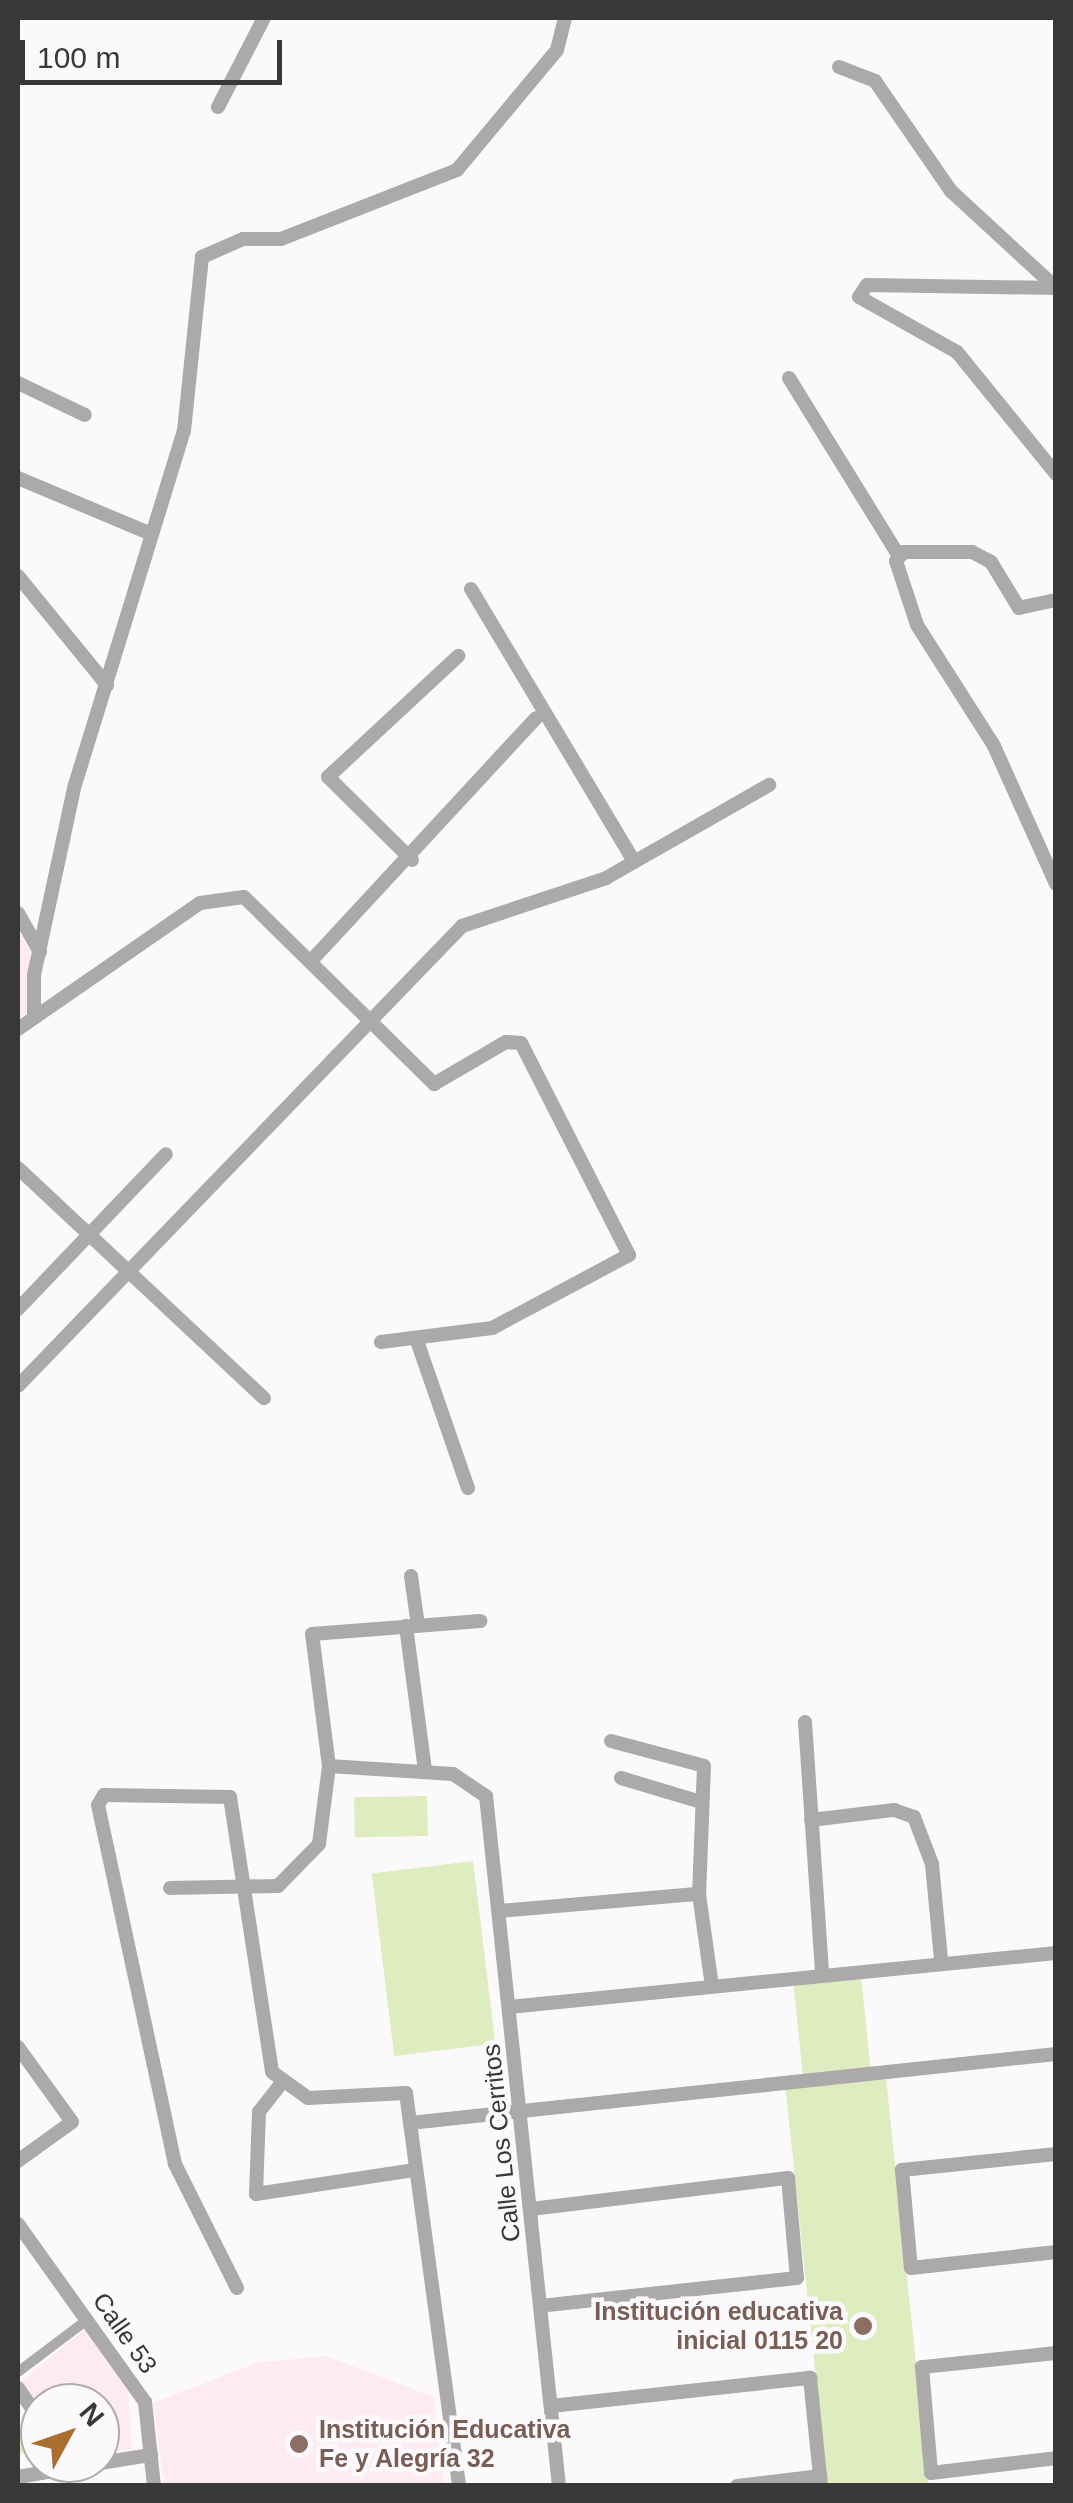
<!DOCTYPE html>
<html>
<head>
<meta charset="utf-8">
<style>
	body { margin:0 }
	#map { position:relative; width:1073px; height:2503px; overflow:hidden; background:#fcf9fc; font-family:Arial,sans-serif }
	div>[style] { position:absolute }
	.education>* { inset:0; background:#feeaf1 }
	.green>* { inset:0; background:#deecbf; transform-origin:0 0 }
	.pedestrian>* { height:10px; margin:-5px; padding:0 5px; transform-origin:5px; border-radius:5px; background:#aba9a9 }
	.minor>* { height:14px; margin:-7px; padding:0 7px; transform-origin:7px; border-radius:7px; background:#aba9a9 }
	.dots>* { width:28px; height:28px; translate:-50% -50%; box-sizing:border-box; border:5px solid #fcf9fc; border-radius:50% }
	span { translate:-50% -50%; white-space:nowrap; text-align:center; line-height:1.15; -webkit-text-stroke:9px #fcf9fc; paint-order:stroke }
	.street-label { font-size:25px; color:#393839 }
	.education-label { font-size:25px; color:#785e54; font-weight:700 }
	.right { translate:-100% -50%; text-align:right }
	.left { translate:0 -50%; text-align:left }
	.frame { position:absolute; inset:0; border:20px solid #393839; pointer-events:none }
	.north { position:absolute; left:20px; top:2383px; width:100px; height:100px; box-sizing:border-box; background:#fcf9fc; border:2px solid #aeacae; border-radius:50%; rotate:50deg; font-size:28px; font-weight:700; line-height:40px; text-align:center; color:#393839 }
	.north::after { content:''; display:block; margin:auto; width:35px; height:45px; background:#aa6e31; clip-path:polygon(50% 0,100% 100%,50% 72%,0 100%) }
	.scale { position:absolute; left:20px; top:40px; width:262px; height:45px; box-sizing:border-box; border:5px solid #393839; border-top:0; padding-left:12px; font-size:30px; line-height:35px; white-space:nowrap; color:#393839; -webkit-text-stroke:8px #fcf9fc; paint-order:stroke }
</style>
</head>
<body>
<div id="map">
	<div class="education">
		<i style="clip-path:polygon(18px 930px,30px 951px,31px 1008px,18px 1019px)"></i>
		<i style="clip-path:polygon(85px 2329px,128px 2391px,132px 2449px,100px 2453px,100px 2403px,40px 2403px,40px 2416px,18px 2384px)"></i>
		<i style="clip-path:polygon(326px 2356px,434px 2397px,444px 2485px,164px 2485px,153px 2403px,256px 2363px)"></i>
	</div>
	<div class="green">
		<i style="left:427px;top:1796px;width:40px;height:73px;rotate:89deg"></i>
		<i style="left:473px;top:1861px;width:184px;height:102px;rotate:83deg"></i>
		<i style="left:861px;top:1977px;width:92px;height:68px;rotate:84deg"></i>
		<i style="left:886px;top:2078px;width:409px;height:101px;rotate:84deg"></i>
		<i style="clip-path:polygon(37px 2420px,40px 2448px,18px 2454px,18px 2433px)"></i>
	</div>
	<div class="pedestrian">
		<i style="left:18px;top:2372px;width:88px;rotate:-37.1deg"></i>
	</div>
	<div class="minor">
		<i style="left:839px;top:67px;width:39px;rotate:21deg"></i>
		<i style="left:875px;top:81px;width:134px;rotate:55.4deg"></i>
		<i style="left:951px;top:191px;width:143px;rotate:42.7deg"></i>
		<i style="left:218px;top:107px;width:100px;rotate:-62.7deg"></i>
		<i style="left:1056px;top:288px;width:189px;rotate:-179.1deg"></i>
		<i style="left:867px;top:285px;width:14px;rotate:124deg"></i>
		<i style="left:859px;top:297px;width:112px;rotate:29.3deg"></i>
		<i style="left:957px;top:352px;width:157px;rotate:50.9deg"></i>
		<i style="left:789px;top:378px;width:209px;rotate:58.3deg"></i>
		<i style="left:18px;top:383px;width:74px;rotate:25.5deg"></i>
		<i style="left:18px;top:478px;width:144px;rotate:22.8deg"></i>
		<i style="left:18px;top:576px;width:141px;rotate:50.8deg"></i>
		<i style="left:471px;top:589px;width:316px;rotate:59.1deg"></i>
		<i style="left:1056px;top:600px;width:38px;rotate:168deg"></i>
		<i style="left:1019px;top:608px;width:54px;rotate:-121.3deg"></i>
		<i style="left:991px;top:562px;width:21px;rotate:-152deg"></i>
		<i style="left:972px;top:552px;width:68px;rotate:180deg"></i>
		<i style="left:904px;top:552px;width:12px;rotate:132deg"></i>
		<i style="left:896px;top:561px;width:67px;rotate:71.8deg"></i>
		<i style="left:917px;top:625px;width:143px;rotate:57.5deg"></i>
		<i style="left:994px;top:746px;width:151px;rotate:65.8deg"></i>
		<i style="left:412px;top:860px;width:118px;rotate:-135.3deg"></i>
		<i style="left:328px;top:777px;width:178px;rotate:-42.9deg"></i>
		<i style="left:18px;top:913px;width:45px;rotate:60.6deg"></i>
		<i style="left:311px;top:961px;width:331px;rotate:-47.2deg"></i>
		<i style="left:34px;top:1017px;width:42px;rotate:-90deg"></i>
		<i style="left:34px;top:975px;width:191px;rotate:-77.9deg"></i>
		<i style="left:74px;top:788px;width:374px;rotate:-72.9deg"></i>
		<i style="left:184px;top:431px;width:175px;rotate:-84.1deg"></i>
		<i style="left:202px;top:257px;width:45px;rotate:-23.7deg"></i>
		<i style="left:243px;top:239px;width:38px"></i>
		<i style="left:281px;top:239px;width:189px;rotate:-21.4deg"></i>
		<i style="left:457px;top:170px;width:156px;rotate:-50.2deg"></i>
		<i style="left:557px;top:50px;width:33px;rotate:-76deg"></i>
		<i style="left:18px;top:1029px;width:221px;rotate:-34.7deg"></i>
		<i style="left:200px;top:903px;width:44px;rotate:-7.8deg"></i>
		<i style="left:244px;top:897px;width:267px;rotate:44.5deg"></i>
		<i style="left:434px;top:1084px;width:83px;rotate:-30.3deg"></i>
		<i style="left:506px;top:1042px;width:15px;rotate:4deg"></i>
		<i style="left:521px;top:1043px;width:238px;rotate:63deg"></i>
		<i style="left:629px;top:1255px;width:155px;rotate:151.9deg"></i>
		<i style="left:492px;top:1328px;width:112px;rotate:172.8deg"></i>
		<i style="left:18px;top:1168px;width:337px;rotate:43.1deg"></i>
		<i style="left:18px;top:1309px;width:214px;rotate:-46.3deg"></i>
		<i style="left:416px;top:1338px;width:159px;rotate:70.9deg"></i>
		<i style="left:18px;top:1386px;width:639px;rotate:-46.01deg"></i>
		<i style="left:462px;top:926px;width:152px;rotate:-18.4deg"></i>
		<i style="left:606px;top:878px;width:188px;rotate:-29.7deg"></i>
		<i style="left:411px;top:1576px;width:50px;rotate:82deg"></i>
		<i style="left:406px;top:1626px;width:145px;rotate:82.5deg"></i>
		<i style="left:805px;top:1722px;width:251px;rotate:86.1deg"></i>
		<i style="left:611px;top:1741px;width:96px;rotate:15deg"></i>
		<i style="left:704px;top:1766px;width:128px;rotate:92.2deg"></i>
		<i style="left:699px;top:1894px;width:93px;rotate:82deg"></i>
		<i style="left:329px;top:1766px;width:124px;rotate:3.7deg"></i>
		<i style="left:453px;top:1774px;width:40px;rotate:34deg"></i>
		<i style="left:486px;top:1796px;width:694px;rotate:83.96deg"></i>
		<i style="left:621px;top:1778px;width:84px;rotate:16.7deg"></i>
		<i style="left:811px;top:1820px;width:84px;rotate:-6.9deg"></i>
		<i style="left:894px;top:1810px;width:21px;rotate:19deg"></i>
		<i style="left:914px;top:1817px;width:50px;rotate:69deg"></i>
		<i style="left:932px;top:1864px;width:96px;rotate:84.6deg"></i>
		<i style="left:170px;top:1888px;width:108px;rotate:-1.1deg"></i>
		<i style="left:278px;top:1886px;width:59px;rotate:-45.7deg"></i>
		<i style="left:319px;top:1844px;width:79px;rotate:-82.7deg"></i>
		<i style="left:329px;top:1766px;width:133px;rotate:-97.3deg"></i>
		<i style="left:312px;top:1634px;width:169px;rotate:-4.4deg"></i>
		<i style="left:499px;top:1911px;width:201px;rotate:-4.9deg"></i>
		<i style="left:509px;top:2007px;width:550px;rotate:-5.64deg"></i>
		<i style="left:18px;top:2047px;width:92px;rotate:54.2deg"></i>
		<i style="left:72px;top:2122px;width:67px;rotate:144.2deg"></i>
		<i style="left:280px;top:2085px;width:34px;rotate:128deg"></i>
		<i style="left:259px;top:2112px;width:82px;rotate:92.1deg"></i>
		<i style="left:256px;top:2194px;width:161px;rotate:-8.6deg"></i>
		<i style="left:410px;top:2123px;width:650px;rotate:-6.1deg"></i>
		<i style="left:1056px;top:2154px;width:155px;rotate:174.1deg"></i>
		<i style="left:902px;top:2170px;width:98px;rotate:84.8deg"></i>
		<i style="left:911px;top:2268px;width:146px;rotate:-6.3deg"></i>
		<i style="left:531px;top:2209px;width:259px;rotate:-6.9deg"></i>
		<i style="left:788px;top:2178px;width:100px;rotate:84.9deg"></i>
		<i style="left:797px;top:2278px;width:258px;rotate:173.8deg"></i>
		<i style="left:18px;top:2224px;width:219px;rotate:54.5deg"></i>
		<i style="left:145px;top:2402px;width:84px;rotate:83.9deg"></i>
		<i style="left:237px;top:2288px;width:139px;rotate:-116.6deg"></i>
		<i style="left:175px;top:2164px;width:367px;rotate:-102.1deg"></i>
		<i style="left:98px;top:1805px;width:12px;rotate:-59deg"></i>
		<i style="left:104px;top:1795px;width:126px;rotate:0.9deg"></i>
		<i style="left:230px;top:1797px;width:278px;rotate:81.3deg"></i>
		<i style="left:272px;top:2072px;width:44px;rotate:35.8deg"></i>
		<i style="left:308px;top:2098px;width:98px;rotate:-2.9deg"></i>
		<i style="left:406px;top:2093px;width:397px;rotate:82.3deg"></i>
		<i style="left:1056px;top:2353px;width:135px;rotate:174deg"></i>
		<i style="left:922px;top:2367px;width:106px;rotate:85.1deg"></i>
		<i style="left:931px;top:2473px;width:126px;rotate:-6.8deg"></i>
		<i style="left:18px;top:2388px;width:40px;rotate:56deg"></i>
		<i style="left:551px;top:2406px;width:261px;rotate:-6.2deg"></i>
		<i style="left:810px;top:2378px;width:109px;rotate:84.2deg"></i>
		<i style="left:100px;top:2463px;width:52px;rotate:-8.9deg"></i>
		<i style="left:18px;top:2477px;width:82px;rotate:-9.8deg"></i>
		<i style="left:737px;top:2486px;width:84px;rotate:-6.9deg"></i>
	</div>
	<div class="dots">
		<i style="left:863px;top:2326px;background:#8d6e63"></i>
		<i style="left:299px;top:2444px;background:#8d6e63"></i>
	</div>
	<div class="street-label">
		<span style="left:501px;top:2143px;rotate:-96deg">Calle Los Cerritos</span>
		<span style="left:125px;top:2333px;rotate:55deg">Calle 53</span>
	</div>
	<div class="education-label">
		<span class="right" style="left:843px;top:2326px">Institución educativa<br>inicial 0115 20</span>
		<span class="left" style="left:319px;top:2444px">Institución Educativa<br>Fe y Alegría 32</span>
	</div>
	<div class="frame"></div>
	<div class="north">N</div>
	<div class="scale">100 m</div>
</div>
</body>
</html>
